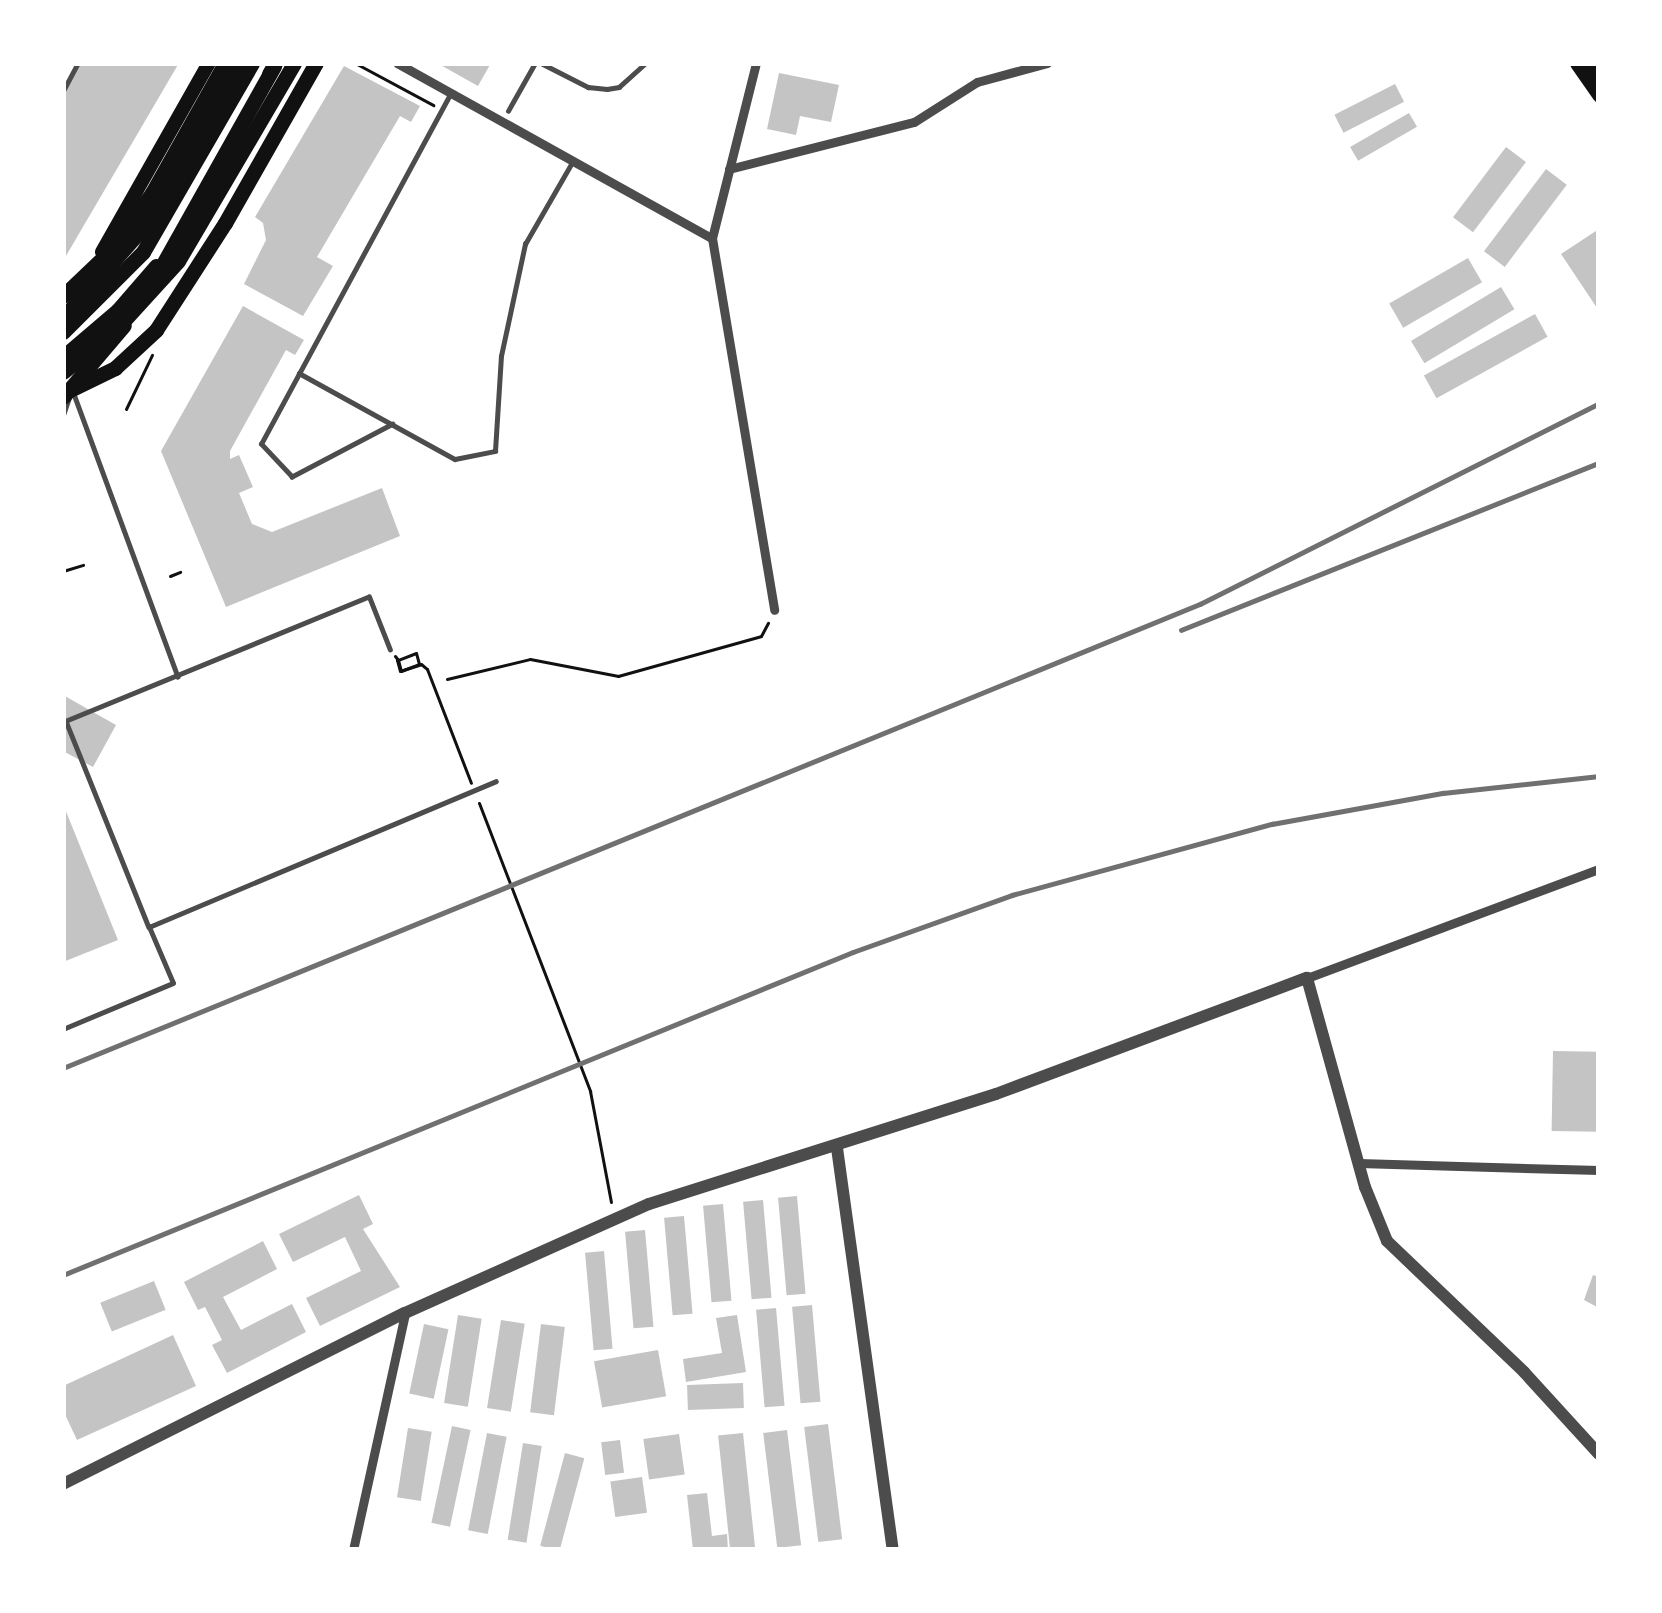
<!DOCTYPE html>
<html>
<head>
<meta charset="utf-8">
<style>
	body { margin:0 }
	#map { position:relative; width:1662px; height:1613px; overflow:hidden; background:#fff; font-family:Cabin,sans-serif }
	div>[style] { position:absolute }
	.building>* { inset:0; background:#c4c4c4; transform-origin:0 0 }
	.path>* { height:3px; margin:-1.5px; padding:0 1.5px; transform-origin:1.5px; border-radius:1.5px; background:#111 }
	.service>* { height:4.5px; margin:-2.25px; padding:0 2.25px; transform-origin:2.25px; border-radius:2.25px; background:#4c4c4c }
	.minor>* { height:9px; margin:-4.5px; padding:0 4.5px; transform-origin:4.5px; border-radius:4.5px; background:#4c4c4c }
	.tertiary>* { height:12px; margin:-6px; padding:0 6px; transform-origin:6px; border-radius:6px; background:#4c4c4c }
	.secondary>* { height:14px; margin:-7px; padding:0 7px; transform-origin:7px; border-radius:7px; background:#111 }
	.primary>* { height:15px; margin:-7.5px; padding:0 7.5px; transform-origin:7.5px; border-radius:7.5px; background:#111 }
	.trunk>* { height:15px; margin:-7.5px; padding:0 7.5px; transform-origin:7.5px; border-radius:7.5px; background:#111 }
	.rail>* { height:4.5px; margin:-2.25px; padding:0 2.25px; transform-origin:2.25px; border-radius:2.25px; background:#707070 }
	span { translate:-50% -50%; white-space:nowrap; text-align:center; line-height:1.15; -webkit-text-stroke:12px #fff; paint-order:stroke }
	.frame { position:absolute; inset:0; border:66px solid #fff; pointer-events:none }
</style>
</head>
<body>
<div id="map">
	<div class="building">
		<i style="clip-path:polygon(78px 63px,179px 63px,63px 261px,63px 91px)"></i>
		<i style="clip-path:polygon(437px 63px,491px 63px,478px 86px)"></i>
		<i style="clip-path:polygon(344px 66px,420px 106px,411px 122px,400px 116px,317px 257px,333px 266px,303px 316px,244px 284px,266px 240px,263px 223px,255px 217px)"></i>
		<i style="clip-path:polygon(779px 73px,839px 85px,831px 122px,800px 116px,796px 135px,767px 129px)"></i>
		<i style="left:1395px;top:84px;width:20px;height:68px;rotate:63deg"></i>
		<i style="left:1409px;top:113px;width:16px;height:68px;rotate:60deg"></i>
		<i style="left:1506px;top:147px;width:25px;height:88px;rotate:37deg"></i>
		<i style="left:1546px;top:169px;width:26px;height:103px;rotate:37deg"></i>
		<i style="clip-path:polygon(1599px 229px,1599px 311px,1561px 254px)"></i>
		<i style="left:1468px;top:258px;width:28px;height:91px;rotate:60deg"></i>
		<i style="left:1501px;top:287px;width:26px;height:105px;rotate:59deg"></i>
		<i style="clip-path:polygon(243px 306px,304px 340px,295px 355px,286px 350px,230px 451px,230px 459px,239px 455px,253px 487px,239px 493px,252px 524px,272px 532px,382px 488px,400px 536px,226px 607px,161px 451px)"></i>
		<i style="left:1535px;top:314px;width:26px;height:127px;rotate:61deg"></i>
		<i style="clip-path:polygon(63px 695px,116px 725px,93px 767px,63px 751px)"></i>
		<i style="clip-path:polygon(63px 804px,118px 940px,63px 962px)"></i>
		<i style="left:1553px;top:1051px;width:46px;height:80px;rotate:1deg"></i>
		<i style="clip-path:polygon(359px 1195px,373px 1224px,363px 1229px,400px 1287px,320px 1326px,306px 1298px,361px 1271px,345px 1237px,293px 1262px,279px 1234px)"></i>
		<i style="left:797px;top:1196px;width:98px;height:19px;rotate:85deg"></i>
		<i style="left:763px;top:1200px;width:98px;height:20px;rotate:85deg"></i>
		<i style="left:723px;top:1204px;width:97px;height:20px;rotate:85deg"></i>
		<i style="left:684px;top:1216px;width:98px;height:20px;rotate:85deg"></i>
		<i style="left:645px;top:1230px;width:97px;height:20px;rotate:85deg"></i>
		<i style="clip-path:polygon(263px 1241px,277px 1269px,223px 1297px,241px 1330px,292px 1304px,306px 1332px,227px 1373px,212px 1345px,222px 1340px,205px 1307px,198px 1310px,184px 1282px)"></i>
		<i style="left:604px;top:1251px;width:98px;height:19px;rotate:85deg"></i>
		<i style="clip-path:polygon(1593px 1275px,1599px 1277px,1599px 1308px,1584px 1300px)"></i>
		<i style="left:154px;top:1281px;width:31px;height:58px;rotate:68deg"></i>
		<i style="left:812px;top:1305px;width:97px;height:20px;rotate:85deg"></i>
		<i style="left:776px;top:1308px;width:98px;height:20px;rotate:85deg"></i>
		<i style="left:458px;top:1315px;width:24px;height:89px;rotate:9deg"></i>
		<i style="clip-path:polygon(737px 1315px,746px 1372px,686px 1382px,683px 1359px,722px 1353px,716px 1318px)"></i>
		<i style="left:501px;top:1320px;width:24px;height:89px;rotate:9deg"></i>
		<i style="left:424px;top:1324px;width:25px;height:71px;rotate:12deg"></i>
		<i style="left:541px;top:1324px;width:24px;height:89px;rotate:7deg"></i>
		<i style="clip-path:polygon(173px 1335px,196px 1386px,77px 1440px,63px 1410px,63px 1386px)"></i>
		<i style="left:658px;top:1350px;width:47px;height:65px;rotate:80deg"></i>
		<i style="left:743px;top:1383px;width:25px;height:56px;rotate:88deg"></i>
		<i style="left:828px;top:1424px;width:116px;height:24px;rotate:83deg"></i>
		<i style="left:452px;top:1426px;width:19px;height:99px;rotate:12deg"></i>
		<i style="left:408px;top:1428px;width:24px;height:70px;rotate:9deg"></i>
		<i style="left:787px;top:1430px;width:116px;height:24px;rotate:83deg"></i>
		<i style="left:487px;top:1433px;width:20px;height:99px;rotate:11deg"></i>
		<i style="left:743px;top:1433px;width:116px;height:25px;rotate:84deg"></i>
		<i style="left:679px;top:1434px;width:41px;height:36px;rotate:82deg"></i>
		<i style="left:620px;top:1440px;width:33px;height:19px;rotate:83deg"></i>
		<i style="left:523px;top:1443px;width:19px;height:98px;rotate:9deg"></i>
		<i style="left:565px;top:1453px;width:20px;height:96px;rotate:15deg"></i>
		<i style="left:642px;top:1477px;width:36px;height:32px;rotate:82deg"></i>
		<i style="clip-path:polygon(707px 1493px,712px 1536px,727px 1534px,728px 1550px,693px 1550px,687px 1495px)"></i>
	</div>
	<div class="path">
		<i style="left:355px;top:63px;width:89px;rotate:28.3deg"></i>
		<i style="left:126px;top:409px;width:60px;rotate:-64.3deg"></i>
		<i style="left:63px;top:571px;width:21px;rotate:-17deg"></i>
		<i style="left:170px;top:576px;width:11px;rotate:-22deg"></i>
		<i style="left:395px;top:656px;width:5px;rotate:53deg"></i>
		<i style="left:398px;top:660px;width:11px;rotate:75deg"></i>
		<i style="left:401px;top:671px;width:19px;rotate:-21deg"></i>
		<i style="left:419px;top:664px;width:11px;rotate:-105deg"></i>
		<i style="left:416px;top:653px;width:19px;rotate:159deg"></i>
		<i style="left:398px;top:660px;width:1px;rotate:180deg"></i>
		<i style="left:397px;top:660px;width:11px;rotate:75deg"></i>
		<i style="left:400px;top:671px;width:22px;rotate:-18deg"></i>
		<i style="left:421px;top:664px;width:8px;rotate:40deg"></i>
		<i style="left:427px;top:669px;width:122px;rotate:68.9deg"></i>
		<i style="left:447px;top:679px;width:85px;rotate:-13.5deg"></i>
		<i style="left:530px;top:659px;width:90px;rotate:10.9deg"></i>
		<i style="left:618px;top:676px;width:148px;rotate:-15.6deg"></i>
		<i style="left:761px;top:636px;width:15px;rotate:-62deg"></i>
		<i style="left:479px;top:803px;width:309px;rotate:68.9deg"></i>
		<i style="left:590px;top:1091px;width:113px;rotate:79.3deg"></i>
	</div>
	<div class="service">
		<i style="left:541px;top:63px;width:53px;rotate:27.1deg"></i>
		<i style="left:588px;top:87px;width:19px;rotate:6deg"></i>
		<i style="left:607px;top:89px;width:12px;rotate:-9deg"></i>
		<i style="left:619px;top:87px;width:36px;rotate:-42deg"></i>
		<i style="left:63px;top:91px;width:32px;rotate:-62deg"></i>
		<i style="left:508px;top:111px;width:55px;rotate:-60.6deg"></i>
		<i style="left:299px;top:373px;width:178px;rotate:28.9deg"></i>
		<i style="left:455px;top:459px;width:41px;rotate:-11.3deg"></i>
		<i style="left:495px;top:451px;width:95px;rotate:-86.4deg"></i>
		<i style="left:501px;top:356px;width:115px;rotate:-77.9deg"></i>
		<i style="left:525px;top:244px;width:96px;rotate:-60deg"></i>
		<i style="left:74px;top:394px;width:301px;rotate:69.8deg"></i>
		<i style="left:63px;top:415px;width:18px;rotate:-71deg"></i>
		<i style="left:393px;top:424px;width:114px;rotate:152.3deg"></i>
		<i style="left:292px;top:477px;width:45px;rotate:-133.2deg"></i>
		<i style="left:261px;top:444px;width:399px;rotate:-61.6deg"></i>
		<i style="left:390px;top:650px;width:57px;rotate:-111.6deg"></i>
		<i style="left:369px;top:597px;width:327px;rotate:157.7deg"></i>
		<i style="left:66px;top:721px;width:222px;rotate:68.1deg"></i>
		<i style="left:149px;top:927px;width:376px;rotate:-22.8deg"></i>
		<i style="left:63px;top:1029px;width:119px;rotate:-22.7deg"></i>
		<i style="left:173px;top:983px;width:61px;rotate:-113.2deg"></i>
	</div>
	<div class="minor">
		<i style="left:397px;top:63px;width:360px;rotate:29.1deg"></i>
		<i style="left:756px;top:63px;width:180px;rotate:104.1deg"></i>
		<i style="left:712px;top:238px;width:377px;rotate:80.5deg"></i>
		<i style="left:729px;top:169px;width:191px;rotate:-14.3deg"></i>
		<i style="left:914px;top:122px;width:75px;rotate:-32.4deg"></i>
		<i style="left:977px;top:82px;width:73px;rotate:-15.2deg"></i>
		<i style="left:1307px;top:978px;width:312px;rotate:-20.5deg"></i>
		<i style="left:1359px;top:1163px;width:240px;rotate:1.7deg"></i>
		<i style="left:353px;top:1550px;width:243px;rotate:-77.6deg"></i>
	</div>
	<div class="tertiary">
		<i style="left:837px;top:1148px;width:406px;rotate:82.1deg"></i>
		<i style="left:63px;top:1484px;width:382px;rotate:-26.6deg"></i>
		<i style="left:405px;top:1313px;width:267px;rotate:-24.1deg"></i>
		<i style="left:649px;top:1204px;width:364px;rotate:-17.6deg"></i>
		<i style="left:996px;top:1094px;width:332px;rotate:-20.5deg"></i>
		<i style="left:1307px;top:978px;width:217px;rotate:74.5deg"></i>
		<i style="left:1365px;top:1187px;width:58px;rotate:67.8deg"></i>
		<i style="left:1387px;top:1241px;width:190px;rotate:43.7deg"></i>
		<i style="left:1524px;top:1372px;width:111px;rotate:47.6deg"></i>
	</div>
	<div class="secondary">
		<i style="left:102px;top:252px;width:217px;rotate:-60.5deg"></i>
	</div>
	<div class="primary">
		<i style="left:1577px;top:63px;width:39px;rotate:55deg"></i>
		<i style="left:154px;top:280px;width:245px;rotate:-60.7deg"></i>
		<i style="left:63px;top:318px;width:128px;rotate:-48.5deg"></i>
		<i style="left:148px;top:222px;width:183px;rotate:-60.2deg"></i>
		<i style="left:63px;top:357px;width:72px;rotate:-40.5deg"></i>
		<i style="left:118px;top:310px;width:58px;rotate:-49.2deg"></i>
		<i style="left:72px;top:389px;width:48px;rotate:-26deg"></i>
		<i style="left:115px;top:368px;width:56px;rotate:-42.8deg"></i>
		<i style="left:156px;top:330px;width:127px;rotate:-57.2deg"></i>
		<i style="left:225px;top:223px;width:184px;rotate:-60.4deg"></i>
		<i style="left:63px;top:397px;width:94px;rotate:-49.7deg"></i>
	</div>
	<div class="trunk">
		<i style="left:1593px;top:63px;width:11px;rotate:56deg"></i>
		<i style="left:269px;top:74px;width:13px;rotate:-61deg"></i>
		<i style="left:63px;top:296px;width:61px;rotate:-43.7deg"></i>
		<i style="left:107px;top:254px;width:76px;rotate:-53.6deg"></i>
		<i style="left:152px;top:193px;width:149px;rotate:-60.7deg"></i>
		<i style="left:63px;top:332px;width:113px;rotate:-45deg"></i>
		<i style="left:143px;top:252px;width:218px;rotate:-60deg"></i>
		<i style="left:63px;top:372px;width:71px;rotate:-39.3deg"></i>
		<i style="left:118px;top:327px;width:89px;rotate:-47.7deg"></i>
		<i style="left:178px;top:261px;width:229px;rotate:-59.6deg"></i>
	</div>
	<div class="rail">
		<i style="left:1181px;top:630px;width:450px;rotate:-21.8deg"></i>
		<i style="left:63px;top:1068px;width:1228px;rotate:-22.2deg"></i>
		<i style="left:1200px;top:604px;width:447px;rotate:-26.7deg"></i>
		<i style="left:63px;top:1275px;width:853px;rotate:-22.24deg"></i>
		<i style="left:853px;top:952px;width:169px;rotate:-19.7deg"></i>
		<i style="left:1012px;top:895px;width:270px;rotate:-15.3deg"></i>
		<i style="left:1272px;top:824px;width:174px;rotate:-10.3deg"></i>
		<i style="left:1443px;top:793px;width:157px;rotate:-6.2deg"></i>
	</div>
	<div class="frame"></div>
</div>
</body>
</html>
